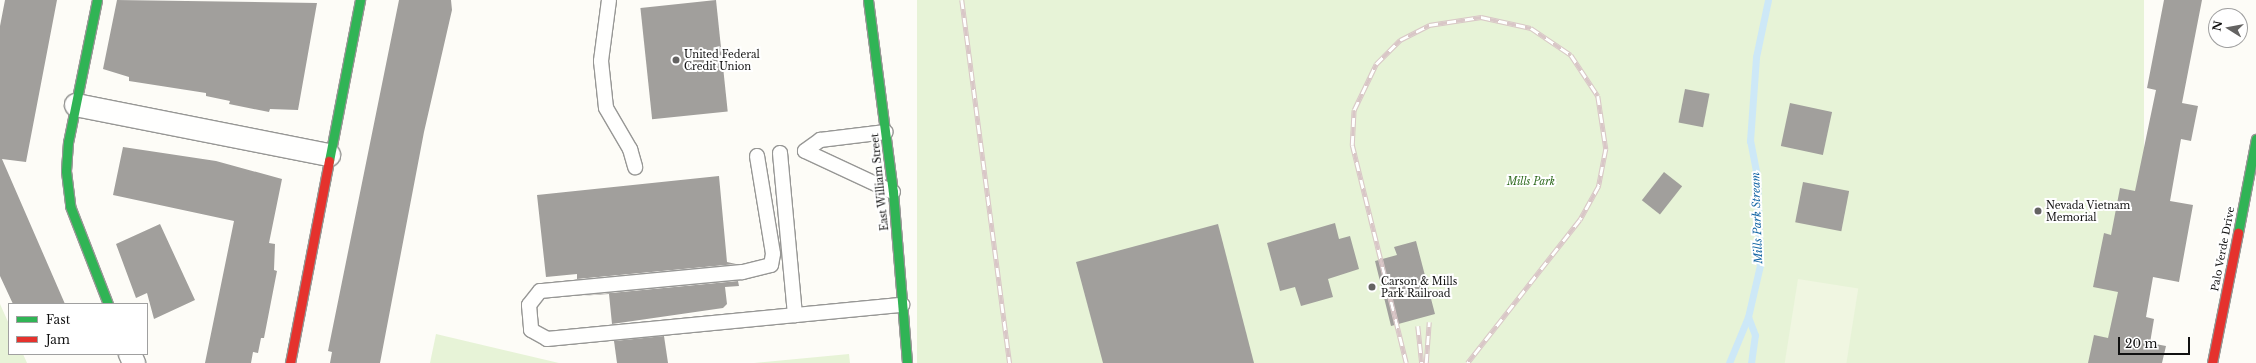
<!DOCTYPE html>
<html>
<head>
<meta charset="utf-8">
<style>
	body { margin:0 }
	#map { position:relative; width:2256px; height:363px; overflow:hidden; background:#fdfcf7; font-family:"Libre Baskerville",serif }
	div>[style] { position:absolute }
	.green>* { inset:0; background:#e7f3d7; transform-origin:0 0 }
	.pitch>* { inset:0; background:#f0f6e1; transform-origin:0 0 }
	.stream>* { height:7px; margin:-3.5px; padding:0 3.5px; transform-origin:3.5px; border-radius:3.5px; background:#cde8f7 }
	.building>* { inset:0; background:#a19f9c; transform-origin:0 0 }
	.roads { filter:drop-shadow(1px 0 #979795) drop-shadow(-1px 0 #979795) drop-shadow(0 1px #979795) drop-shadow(0 -1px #979795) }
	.lane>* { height:14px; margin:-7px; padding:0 7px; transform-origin:7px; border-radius:7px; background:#fffffe }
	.street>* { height:22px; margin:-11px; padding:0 11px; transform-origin:11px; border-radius:11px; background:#fffffe }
	.fast>* { height:9px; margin:-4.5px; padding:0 4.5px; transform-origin:4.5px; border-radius:4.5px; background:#30b455 }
	.jam>* { height:9px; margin:-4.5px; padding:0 4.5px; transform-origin:4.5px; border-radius:4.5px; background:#e5322d }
	.rail>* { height:4.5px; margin-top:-2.25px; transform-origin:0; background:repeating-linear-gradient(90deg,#fff 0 9px,#d9c6c7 0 18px); box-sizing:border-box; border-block:1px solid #d9c6c7 }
	.dots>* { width:11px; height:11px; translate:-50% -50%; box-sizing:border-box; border:2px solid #fff; border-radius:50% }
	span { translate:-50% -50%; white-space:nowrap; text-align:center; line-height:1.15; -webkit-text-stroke:4px #fff; paint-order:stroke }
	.poi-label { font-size:10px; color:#111 }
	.left { translate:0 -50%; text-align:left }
	.street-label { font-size:10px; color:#111 }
	.park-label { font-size:10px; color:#2f6b1f; font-style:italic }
	.water-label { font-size:11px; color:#1768a6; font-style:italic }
	.legend { position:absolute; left:8px; top:303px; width:140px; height:52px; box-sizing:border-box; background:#fff; border:1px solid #a0a0a0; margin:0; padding:5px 7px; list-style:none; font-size:12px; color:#111 }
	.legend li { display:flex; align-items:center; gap:8px; height:20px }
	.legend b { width:20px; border:1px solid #a0a0a0 }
	.north { position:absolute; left:2208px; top:8px; width:40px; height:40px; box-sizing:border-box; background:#fff; border:1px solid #a0a0a0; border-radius:50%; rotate:281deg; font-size:11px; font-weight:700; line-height:16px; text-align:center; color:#111 }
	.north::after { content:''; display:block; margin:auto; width:14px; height:18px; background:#646362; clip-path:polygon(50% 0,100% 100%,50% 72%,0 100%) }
	.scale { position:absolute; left:2118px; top:337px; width:72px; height:18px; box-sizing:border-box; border:2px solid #111; border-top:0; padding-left:5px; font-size:12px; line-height:14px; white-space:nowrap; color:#111; -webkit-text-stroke:3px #fff; paint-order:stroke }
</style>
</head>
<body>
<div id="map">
	<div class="green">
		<i style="left:917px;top:0;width:1227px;height:365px"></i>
		<i style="clip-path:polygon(0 304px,9px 324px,9px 354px,23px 354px,27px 363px,0 363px)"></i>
		<i style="clip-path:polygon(436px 334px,559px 363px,430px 363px)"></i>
		<i style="clip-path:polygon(849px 354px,850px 363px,754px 363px)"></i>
	</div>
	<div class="pitch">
		<i style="left:1798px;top:279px;width:61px;height:85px;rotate:9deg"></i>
	</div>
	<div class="stream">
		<i style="left:1729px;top:363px;width:50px;rotate:-67.6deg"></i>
		<i style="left:1751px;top:363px;width:28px;rotate:-82deg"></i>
		<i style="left:1755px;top:335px;width:19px;rotate:-111deg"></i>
		<i style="left:1748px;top:317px;width:53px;rotate:-77deg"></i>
		<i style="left:1760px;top:265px;width:89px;rotate:-91.9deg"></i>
		<i style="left:1757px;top:176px;width:36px;rotate:-101deg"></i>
		<i style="left:1750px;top:141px;width:84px;rotate:-85.9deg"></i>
		<i style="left:1756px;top:57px;width:58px;rotate:-78.1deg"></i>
	</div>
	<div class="building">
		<i style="clip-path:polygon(5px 0,57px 0,26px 162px,2px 159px,65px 304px,13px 304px,0 276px,0 26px)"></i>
		<i style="clip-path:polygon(117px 0,317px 3px,298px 110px,270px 109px,269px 112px,229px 104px,230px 101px,206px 96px,206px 93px,129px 81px,129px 77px,103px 69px)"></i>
		<i style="clip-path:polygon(399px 0,451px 0,452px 10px,424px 132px,380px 363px,330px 363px,332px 352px,328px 351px)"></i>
		<i style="left:716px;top:0;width:112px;height:76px;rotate:84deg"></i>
		<i style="clip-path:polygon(2164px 0,2202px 0,2182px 103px,2198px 106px,2191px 141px,2181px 139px,2170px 201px,2193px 205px,2179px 282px,2153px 277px,2146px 317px,2154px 319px,2150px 343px,2166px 346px,2162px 363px,2088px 363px,2094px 335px,2108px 338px,2118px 292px,2093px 287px,2104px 233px,2111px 235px,2120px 188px,2135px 191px,2156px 90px,2147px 88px)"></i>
		<i style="left:1685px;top:89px;width:25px;height:34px;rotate:11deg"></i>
		<i style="left:1790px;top:103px;width:43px;height:44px;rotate:12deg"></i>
		<i style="clip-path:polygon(123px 147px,216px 161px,282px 179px,269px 243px,275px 244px,274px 270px,277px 271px,264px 338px,261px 338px,258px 353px,253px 352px,251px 363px,205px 363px,234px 221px,113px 195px)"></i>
		<i style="left:1664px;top:172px;width:23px;height:36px;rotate:38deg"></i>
		<i style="clip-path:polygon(719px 176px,727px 262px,736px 264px,577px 279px,577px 274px,546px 277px,537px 195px)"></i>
		<i style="left:1803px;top:182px;width:47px;height:41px;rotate:11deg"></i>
		<i style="clip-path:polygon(1335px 223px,1339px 239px,1350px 236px,1359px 269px,1328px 279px,1333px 297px,1301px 306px,1295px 287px,1280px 291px,1267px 243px)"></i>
		<i style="clip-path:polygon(160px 224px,195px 300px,154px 319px,147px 293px,136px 298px,116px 244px)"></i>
		<i style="clip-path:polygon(1218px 224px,1254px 363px,1103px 363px,1076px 262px)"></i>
		<i style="clip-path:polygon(1416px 241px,1435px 314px,1391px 326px,1375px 261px,1397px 255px,1394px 247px)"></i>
		<i style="clip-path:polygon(738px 281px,739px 286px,725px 287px,727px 304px,723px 308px,612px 324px,609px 294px,579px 296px)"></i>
		<i style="clip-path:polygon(664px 336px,668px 363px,617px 363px,614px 341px)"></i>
	</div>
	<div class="roads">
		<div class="lane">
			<i style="left:609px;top:0;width:62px;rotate:97.5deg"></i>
			<i style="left:601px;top:61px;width:47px;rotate:83.9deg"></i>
			<i style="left:606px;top:108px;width:48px;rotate:59.7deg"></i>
			<i style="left:630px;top:149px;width:19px;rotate:74deg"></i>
			<i style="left:805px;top:151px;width:97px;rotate:25deg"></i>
			<i style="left:805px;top:151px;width:19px;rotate:-36deg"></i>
			<i style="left:820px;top:140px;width:66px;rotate:-6.9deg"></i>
			<i style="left:780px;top:153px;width:163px;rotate:84.7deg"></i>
			<i style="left:757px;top:156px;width:99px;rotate:80.7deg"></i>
			<i style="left:773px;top:254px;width:11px;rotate:100deg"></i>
			<i style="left:771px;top:265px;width:30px;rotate:166deg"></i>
			<i style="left:742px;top:272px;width:203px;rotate:174.6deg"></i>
			<i style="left:540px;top:291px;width:18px;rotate:128deg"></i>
			<i style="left:529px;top:305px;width:25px;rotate:85deg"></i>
			<i style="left:531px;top:330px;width:18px;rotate:29deg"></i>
			<i style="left:547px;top:339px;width:357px;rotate:-5.5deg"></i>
		</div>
		<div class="street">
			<i style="left:76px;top:105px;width:258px;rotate:11.2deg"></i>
			<i style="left:130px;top:354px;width:10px;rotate:66deg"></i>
		</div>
		<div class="fast">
			<i style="left:97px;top:0;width:145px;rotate:101.5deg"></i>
			<i style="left:68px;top:142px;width:29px;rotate:94deg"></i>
			<i style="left:66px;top:171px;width:35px;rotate:83deg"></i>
			<i style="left:70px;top:206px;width:105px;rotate:68.8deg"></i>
			<i style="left:868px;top:0;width:194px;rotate:82.6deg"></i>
			<i style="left:893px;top:192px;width:172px;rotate:85.3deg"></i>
			<i style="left:329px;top:161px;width:164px;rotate:-79.1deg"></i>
			<i style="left:2238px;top:233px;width:96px;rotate:-79.2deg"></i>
		</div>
		<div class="jam">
			<i style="left:290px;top:363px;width:206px;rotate:-79.1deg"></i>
			<i style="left:2212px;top:363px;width:133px;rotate:-78.7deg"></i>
		</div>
	</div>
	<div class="rail">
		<i style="left:962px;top:0;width:366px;rotate:82.5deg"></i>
		<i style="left:1418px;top:326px;width:37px;rotate:84deg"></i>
		<i style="left:1406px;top:363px;width:225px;rotate:-103.9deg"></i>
		<i style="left:1352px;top:145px;width:35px;rotate:-87deg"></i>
		<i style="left:1354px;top:110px;width:51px;rotate:-64.4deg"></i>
		<i style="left:1376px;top:64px;width:34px;rotate:-45deg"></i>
		<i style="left:1400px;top:40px;width:33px;rotate:-27deg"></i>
		<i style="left:1429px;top:25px;width:53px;rotate:-8.7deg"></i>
		<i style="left:1481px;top:17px;width:51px;rotate:12.4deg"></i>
		<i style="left:1531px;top:28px;width:48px;rotate:34deg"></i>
		<i style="left:1571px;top:55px;width:49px;rotate:56.6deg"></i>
		<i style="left:1598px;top:96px;width:54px;rotate:81.4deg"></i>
		<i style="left:1606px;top:149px;width:38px;rotate:101deg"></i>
		<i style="left:1599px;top:186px;width:39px;rotate:119deg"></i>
		<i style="left:1580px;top:220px;width:182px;rotate:128.1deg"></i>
		<i style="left:1426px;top:363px;width:41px;rotate:-85.8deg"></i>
	</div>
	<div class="dots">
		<i style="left:676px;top:60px;background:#646362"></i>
		<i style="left:2038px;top:211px;background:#646362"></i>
		<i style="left:1372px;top:287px;background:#646362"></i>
	</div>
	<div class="poi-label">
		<span class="left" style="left:684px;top:60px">United Federal<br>Credit Union</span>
		<span class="left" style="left:2046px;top:211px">Nevada Vietnam<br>Memorial</span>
		<span class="left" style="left:1381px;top:287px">Carson &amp; Mills<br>Park Railroad</span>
	</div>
	<div class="street-label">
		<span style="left:880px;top:182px;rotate:-96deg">East William Street</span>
		<span style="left:2223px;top:249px;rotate:-79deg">Palo Verde Drive</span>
	</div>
	<div class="park-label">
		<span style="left:1531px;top:182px">Mills Park</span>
	</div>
	<div class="water-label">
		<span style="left:1757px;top:218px;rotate:-92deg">Mills Park Stream</span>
	</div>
	<ul class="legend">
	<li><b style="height:5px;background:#30b455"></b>Fast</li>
	<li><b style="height:5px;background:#e5322d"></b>Jam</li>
	</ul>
	<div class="north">N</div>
	<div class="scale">20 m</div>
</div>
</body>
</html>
